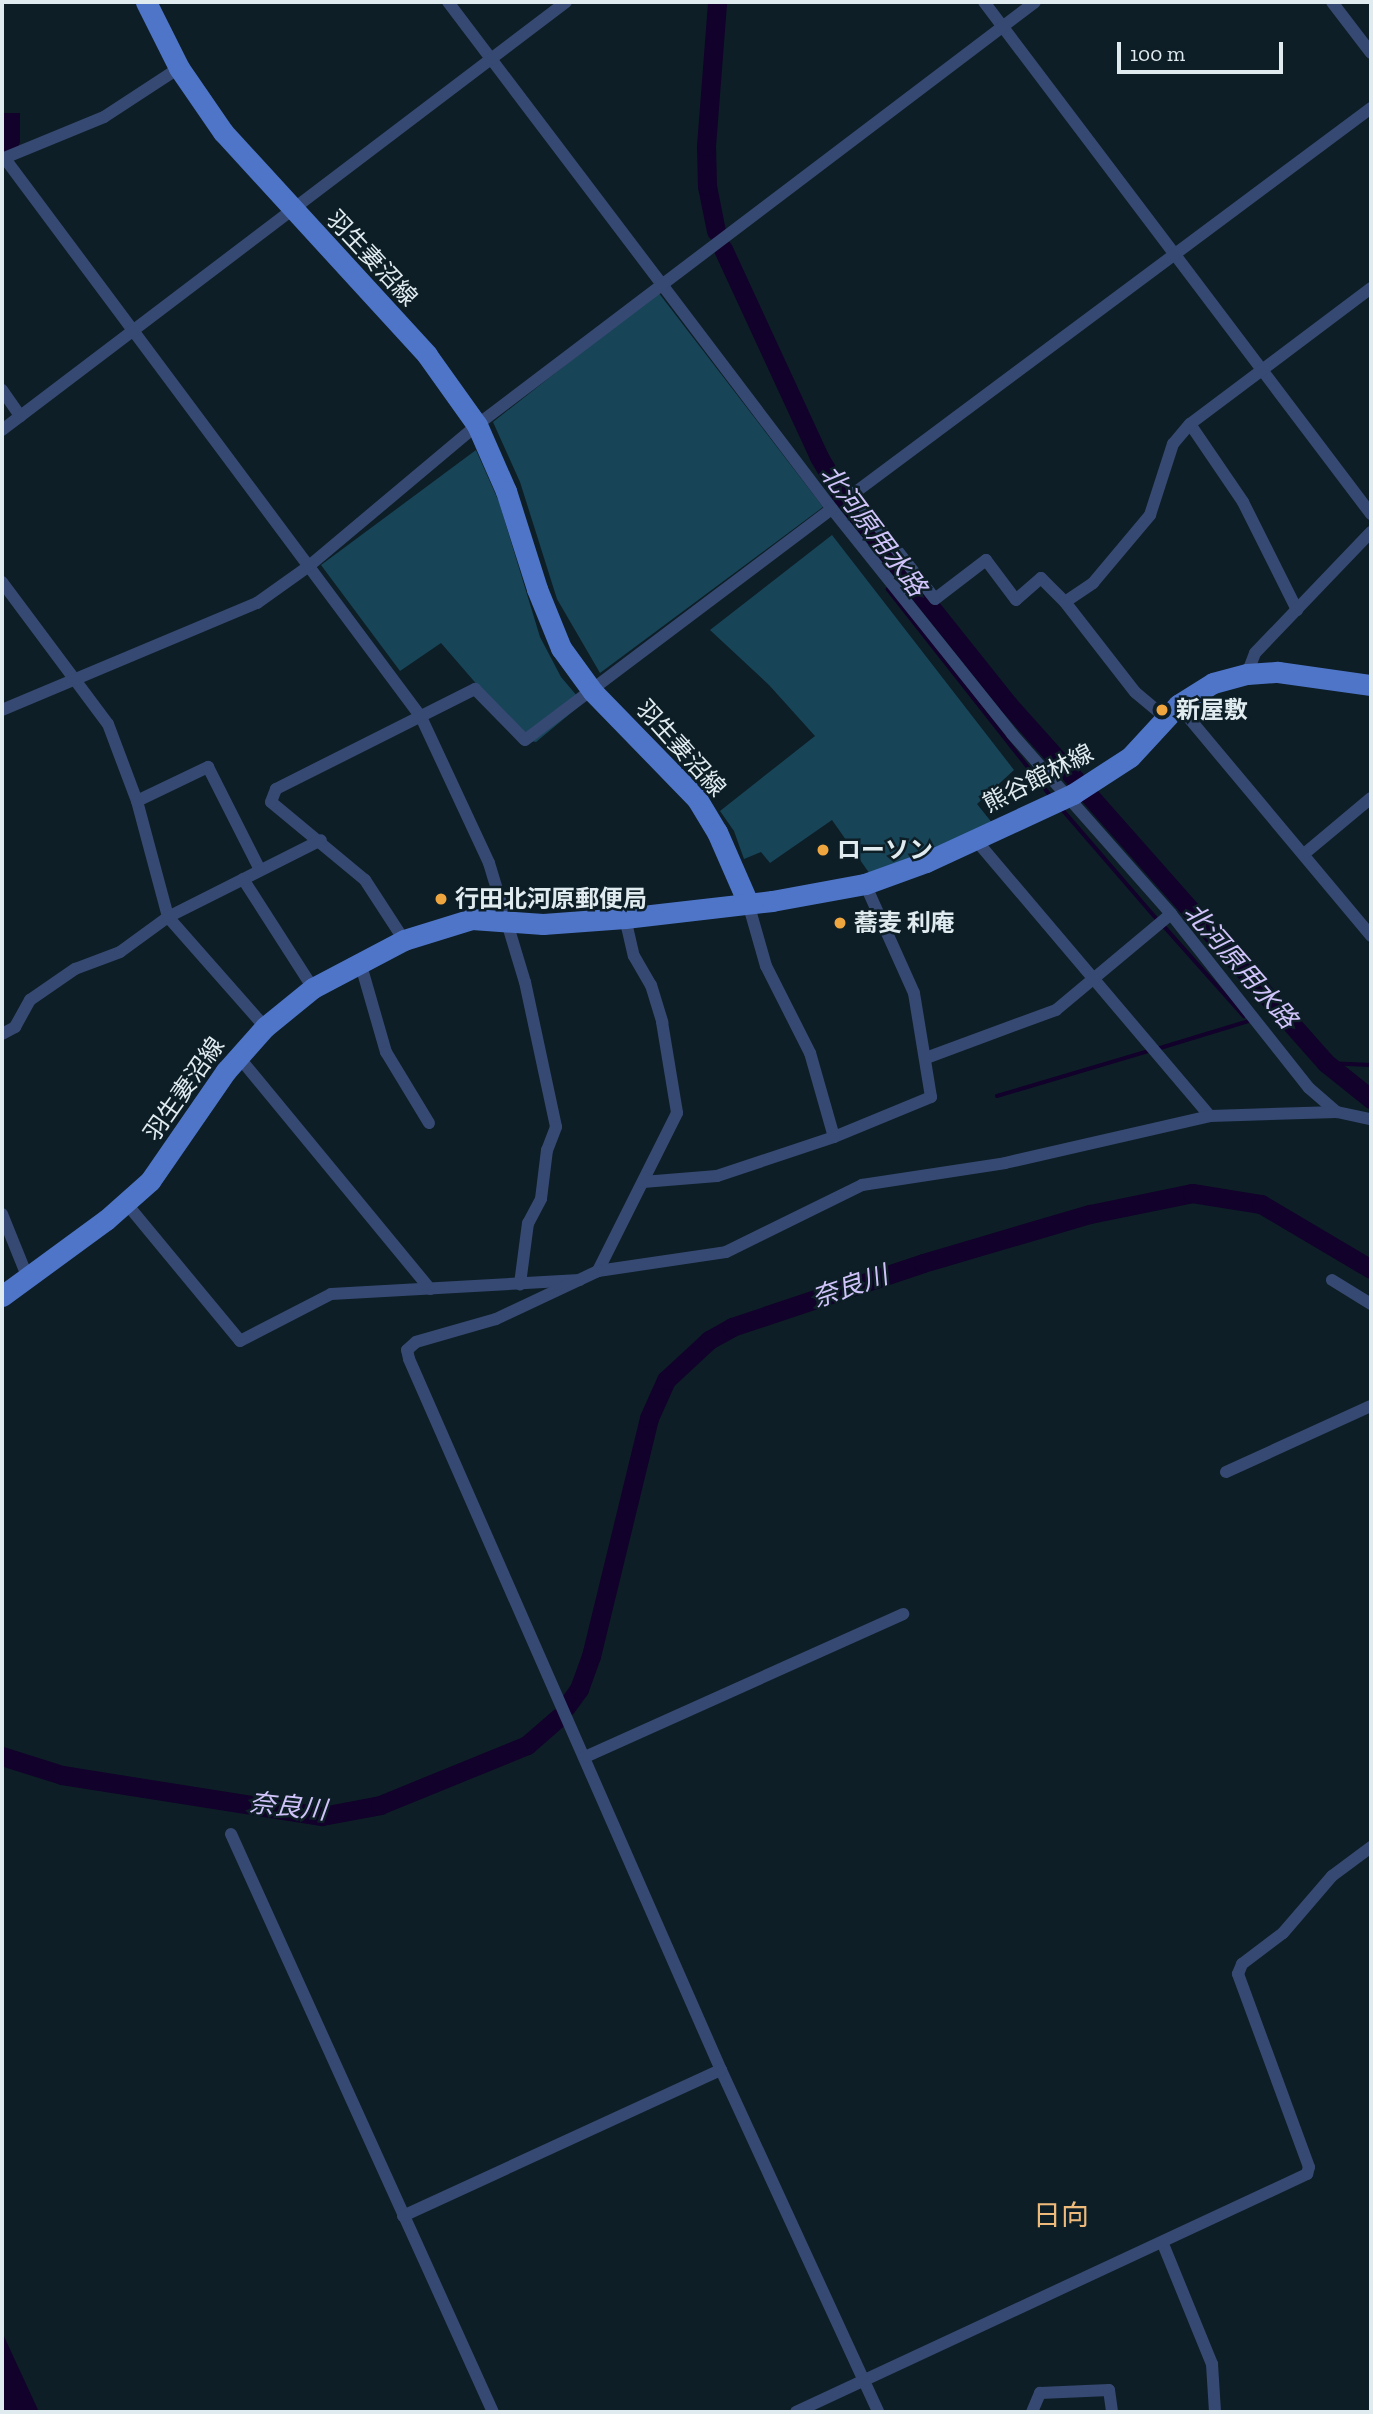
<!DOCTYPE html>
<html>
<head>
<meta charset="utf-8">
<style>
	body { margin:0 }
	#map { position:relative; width:1373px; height:2414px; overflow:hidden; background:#0d1e26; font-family:"Zilla Slab","Noto Sans JP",serif }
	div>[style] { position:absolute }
	.green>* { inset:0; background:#184458 }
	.water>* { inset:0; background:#12012a }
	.stream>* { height:3.5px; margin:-1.75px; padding:0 1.75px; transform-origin:1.75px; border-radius:1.75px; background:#12012a }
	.river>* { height:19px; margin:-9.5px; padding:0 9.5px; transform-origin:9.5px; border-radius:9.5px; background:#12012a }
	.minor>* { height:12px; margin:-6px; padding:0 6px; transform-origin:6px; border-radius:6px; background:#364972 }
	.primary>* { height:21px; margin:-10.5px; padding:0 10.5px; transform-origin:10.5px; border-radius:10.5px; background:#4f75c9 }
	.dots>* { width:19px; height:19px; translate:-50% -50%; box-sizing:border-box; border:4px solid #0d1e26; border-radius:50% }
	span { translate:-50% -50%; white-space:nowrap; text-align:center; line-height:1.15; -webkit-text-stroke:5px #0d1e26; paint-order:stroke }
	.street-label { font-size:24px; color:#e0ebf0 }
	.poi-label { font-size:24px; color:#e0ebf0; font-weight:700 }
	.left { translate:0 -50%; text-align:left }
	.water-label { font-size:26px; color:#d0c3fa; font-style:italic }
	.quarter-label { font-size:28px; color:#eeba7b }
	.frame { position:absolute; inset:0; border:4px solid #e0ebf0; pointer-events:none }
	.scale { position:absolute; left:1117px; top:42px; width:166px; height:32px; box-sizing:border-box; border:4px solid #e0ebf0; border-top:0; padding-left:9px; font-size:21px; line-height:24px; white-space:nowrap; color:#e0ebf0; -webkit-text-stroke:5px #0d1e26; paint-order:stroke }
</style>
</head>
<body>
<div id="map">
	<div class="green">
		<i style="clip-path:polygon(658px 292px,823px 507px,600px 673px,557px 599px,520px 482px,493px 422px)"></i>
		<i style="clip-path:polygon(476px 450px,499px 502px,540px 637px,561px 677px,583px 703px,536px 742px,525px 740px,441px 643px,400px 671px,321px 565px)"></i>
		<i style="clip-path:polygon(832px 535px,1014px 770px,977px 804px,993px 824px,872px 877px,832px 820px,770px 863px,761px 852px,744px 859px,734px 831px,720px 811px,815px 736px,769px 685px,710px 630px)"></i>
	</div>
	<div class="water">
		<i style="clip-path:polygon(2px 113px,20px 113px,20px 142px,17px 150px,10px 153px,2px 152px)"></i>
		<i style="clip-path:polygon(2px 2332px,39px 2412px,2px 2412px)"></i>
	</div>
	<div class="stream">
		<i style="left:888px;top:589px;width:262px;rotate:51.8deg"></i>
		<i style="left:1062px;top:809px;width:145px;rotate:49.2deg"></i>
		<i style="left:1163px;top:925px;width:122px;rotate:48.3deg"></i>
		<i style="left:1157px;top:1049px;width:96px;rotate:-16.9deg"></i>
		<i style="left:1326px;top:1063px;width:45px;rotate:2.5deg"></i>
		<i style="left:997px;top:1096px;width:159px;rotate:-16.5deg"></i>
	</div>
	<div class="river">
		<i style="left:716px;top:231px;width:46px;rotate:-101.3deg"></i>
		<i style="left:707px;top:186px;width:40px;rotate:-91.4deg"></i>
		<i style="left:706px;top:146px;width:144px;rotate:-85.6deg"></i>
		<i style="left:723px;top:249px;width:229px;rotate:65.2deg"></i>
		<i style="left:819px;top:457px;width:45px;rotate:59.5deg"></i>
		<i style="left:842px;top:496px;width:266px;rotate:51.4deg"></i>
		<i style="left:1008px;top:704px;width:102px;rotate:48.2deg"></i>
		<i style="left:1088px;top:794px;width:359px;rotate:48.5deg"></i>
		<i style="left:1326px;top:1063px;width:58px;rotate:38.7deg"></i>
		<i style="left:566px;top:1707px;width:22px;rotate:-54deg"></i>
		<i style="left:579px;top:1689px;width:35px;rotate:-70deg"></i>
		<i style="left:591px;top:1656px;width:245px;rotate:-76.3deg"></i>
		<i style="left:649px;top:1418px;width:42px;rotate:-65.9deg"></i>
		<i style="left:666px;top:1380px;width:59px;rotate:-42.9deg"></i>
		<i style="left:709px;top:1340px;width:26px;rotate:-29deg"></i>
		<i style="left:732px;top:1327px;width:201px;rotate:-18.5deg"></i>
		<i style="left:923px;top:1263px;width:174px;rotate:-16.4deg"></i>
		<i style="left:1090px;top:1214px;width:104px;rotate:-11.6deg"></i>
		<i style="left:1192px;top:1193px;width:70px;rotate:9.1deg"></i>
		<i style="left:1261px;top:1204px;width:128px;rotate:30.6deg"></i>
		<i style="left:2px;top:1756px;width:63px;rotate:17.6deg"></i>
		<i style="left:62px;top:1775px;width:263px;rotate:9deg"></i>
		<i style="left:322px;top:1816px;width:59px;rotate:-10.7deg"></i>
		<i style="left:380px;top:1805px;width:159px;rotate:-22.2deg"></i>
		<i style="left:527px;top:1745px;width:41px;rotate:-41.1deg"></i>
	</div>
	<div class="minor">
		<i style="left:448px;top:2px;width:636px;rotate:52.86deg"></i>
		<i style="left:832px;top:509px;width:288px;rotate:51.3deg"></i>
		<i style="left:1012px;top:734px;width:240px;rotate:48.5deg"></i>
		<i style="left:1171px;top:914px;width:222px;rotate:51.6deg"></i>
		<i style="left:1309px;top:1088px;width:37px;rotate:41deg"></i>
		<i style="left:1337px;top:1112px;width:35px;rotate:12deg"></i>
		<i style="left:984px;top:2px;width:642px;rotate:52.92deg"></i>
		<i style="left:1332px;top:2px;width:64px;rotate:52.6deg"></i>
		<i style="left:2px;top:159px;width:110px;rotate:-22.4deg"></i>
		<i style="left:104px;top:117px;width:90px;rotate:-33.2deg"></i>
		<i style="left:6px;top:160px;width:695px;rotate:53.31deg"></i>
		<i style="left:421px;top:717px;width:161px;rotate:65deg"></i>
		<i style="left:489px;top:863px;width:124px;rotate:73.2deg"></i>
		<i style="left:525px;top:982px;width:148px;rotate:77.9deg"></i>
		<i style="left:556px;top:1127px;width:25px;rotate:111deg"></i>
		<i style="left:547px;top:1150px;width:49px;rotate:97deg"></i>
		<i style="left:541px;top:1199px;width:27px;rotate:118deg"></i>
		<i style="left:528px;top:1223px;width:62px;rotate:97.5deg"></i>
		<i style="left:2px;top:390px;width:32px;rotate:55deg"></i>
		<i style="left:1190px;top:424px;width:94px;rotate:55.8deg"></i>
		<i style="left:1243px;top:502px;width:121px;rotate:63.4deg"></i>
		<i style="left:2px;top:430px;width:708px;rotate:-37.19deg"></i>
		<i style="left:2px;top:582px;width:177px;rotate:53.3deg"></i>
		<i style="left:108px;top:724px;width:82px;rotate:69.4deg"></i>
		<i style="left:137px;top:801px;width:120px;rotate:75deg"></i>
		<i style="left:168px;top:917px;width:147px;rotate:48.6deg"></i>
		<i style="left:1065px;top:602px;width:34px;rotate:-135deg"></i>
		<i style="left:1041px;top:578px;width:33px;rotate:139deg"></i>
		<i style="left:1016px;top:600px;width:50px;rotate:-126.9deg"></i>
		<i style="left:986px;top:560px;width:64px;rotate:142.6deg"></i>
		<i style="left:935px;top:599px;width:133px;rotate:-128deg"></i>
		<i style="left:853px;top:494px;width:646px;rotate:-36.69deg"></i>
		<i style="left:1247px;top:674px;width:22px;rotate:-69deg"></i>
		<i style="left:1255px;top:653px;width:168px;rotate:-46.2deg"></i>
		<i style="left:1178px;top:705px;width:301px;rotate:50.1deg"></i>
		<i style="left:2px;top:710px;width:277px;rotate:-22.8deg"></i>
		<i style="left:257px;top:603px;width:64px;rotate:-35.4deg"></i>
		<i style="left:309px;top:566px;width:219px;rotate:-40deg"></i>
		<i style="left:477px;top:425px;width:700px;rotate:-37.16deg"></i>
		<i style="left:1166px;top:718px;width:40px;rotate:-140deg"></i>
		<i style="left:1135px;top:692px;width:114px;rotate:-127.9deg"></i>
		<i style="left:1065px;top:602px;width:34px;rotate:-34deg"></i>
		<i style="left:1093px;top:583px;width:89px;rotate:-50deg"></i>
		<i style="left:1150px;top:515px;width:75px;rotate:-72.1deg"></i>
		<i style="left:1173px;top:444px;width:26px;rotate:-50deg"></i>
		<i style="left:1190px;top:424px;width:226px;rotate:-36.9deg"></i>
		<i style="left:137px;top:801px;width:79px;rotate:-25.6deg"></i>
		<i style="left:208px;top:767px;width:115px;rotate:63.2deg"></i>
		<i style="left:975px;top:839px;width:363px;rotate:49.7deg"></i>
		<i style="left:1304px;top:854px;width:87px;rotate:-39.9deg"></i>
		<i style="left:243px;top:879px;width:130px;rotate:57.3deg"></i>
		<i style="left:625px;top:918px;width:39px;rotate:77deg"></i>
		<i style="left:634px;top:956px;width:34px;rotate:60deg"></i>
		<i style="left:651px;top:985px;width:39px;rotate:73deg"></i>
		<i style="left:662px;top:1022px;width:92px;rotate:80.6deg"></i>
		<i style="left:677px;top:1113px;width:177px;rotate:116.6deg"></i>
		<i style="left:598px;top:1271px;width:129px;rotate:-8.4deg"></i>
		<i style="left:726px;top:1252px;width:152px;rotate:-26.2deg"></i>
		<i style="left:862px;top:1185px;width:145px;rotate:-8.7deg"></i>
		<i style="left:1005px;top:1163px;width:210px;rotate:-12.9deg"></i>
		<i style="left:1210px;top:1116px;width:127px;rotate:-1.8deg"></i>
		<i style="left:404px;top:940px;width:72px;rotate:-123deg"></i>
		<i style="left:365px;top:880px;width:122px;rotate:-140.3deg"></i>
		<i style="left:271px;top:802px;width:14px;rotate:-69deg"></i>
		<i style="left:276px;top:789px;width:223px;rotate:-26.7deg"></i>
		<i style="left:475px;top:689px;width:71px;rotate:45.6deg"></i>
		<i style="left:525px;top:740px;width:384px;rotate:-37deg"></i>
		<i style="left:360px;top:962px;width:94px;rotate:73.9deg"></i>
		<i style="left:386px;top:1052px;width:83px;rotate:58.8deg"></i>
		<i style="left:2px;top:1034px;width:15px;rotate:-28deg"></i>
		<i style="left:15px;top:1027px;width:31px;rotate:-61deg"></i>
		<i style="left:30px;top:1000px;width:55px;rotate:-34.6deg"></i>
		<i style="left:75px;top:969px;width:48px;rotate:-20.7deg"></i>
		<i style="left:120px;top:952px;width:59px;rotate:-36.1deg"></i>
		<i style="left:168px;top:917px;width:171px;rotate:-26.7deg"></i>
		<i style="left:238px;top:1056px;width:302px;rotate:50.5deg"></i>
		<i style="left:926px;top:1058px;width:139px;rotate:-20.3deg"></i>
		<i style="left:1056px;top:1010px;width:150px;rotate:-39.9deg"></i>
		<i style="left:834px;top:1137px;width:105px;rotate:-22.4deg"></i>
		<i style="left:931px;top:1097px;width:105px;rotate:-99.3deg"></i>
		<i style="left:914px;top:993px;width:120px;rotate:-114.2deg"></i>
		<i style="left:643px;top:1182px;width:74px;rotate:-4.6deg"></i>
		<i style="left:717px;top:1176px;width:123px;rotate:-18.4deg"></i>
		<i style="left:834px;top:1137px;width:87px;rotate:-105.9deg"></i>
		<i style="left:810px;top:1053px;width:97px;rotate:-116.8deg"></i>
		<i style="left:766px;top:966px;width:66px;rotate:-105.9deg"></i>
		<i style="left:126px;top:1203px;width:179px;rotate:50.4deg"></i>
		<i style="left:240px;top:1341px;width:102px;rotate:-27.3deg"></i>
		<i style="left:331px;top:1294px;width:249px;rotate:-3.2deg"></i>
		<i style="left:2px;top:1214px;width:67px;rotate:68deg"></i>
		<i style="left:598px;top:1271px;width:113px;rotate:154.8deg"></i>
		<i style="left:496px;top:1319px;width:83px;rotate:164deg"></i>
		<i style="left:416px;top:1342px;width:12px;rotate:138deg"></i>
		<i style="left:407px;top:1350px;width:9px;rotate:77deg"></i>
		<i style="left:409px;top:1359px;width:776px;rotate:66.31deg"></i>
		<i style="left:721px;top:2070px;width:376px;rotate:65.3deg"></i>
		<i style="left:1332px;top:1280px;width:46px;rotate:31.6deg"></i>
		<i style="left:1226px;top:1472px;width:159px;rotate:-24.5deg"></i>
		<i style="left:585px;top:1757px;width:349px;rotate:-24.2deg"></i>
		<i style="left:231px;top:1834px;width:635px;rotate:65.62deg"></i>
		<i style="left:403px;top:2216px;width:350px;rotate:-24.7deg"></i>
		<i style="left:1163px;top:2244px;width:130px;rotate:67.8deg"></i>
		<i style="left:1212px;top:2364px;width:48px;rotate:86.4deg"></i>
		<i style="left:796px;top:2412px;width:564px;rotate:-24.97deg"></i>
		<i style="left:1307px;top:2174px;width:7px;rotate:-74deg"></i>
		<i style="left:1309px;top:2167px;width:206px;rotate:-110.2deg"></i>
		<i style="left:1238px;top:1974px;width:11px;rotate:-68deg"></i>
		<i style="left:1242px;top:1964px;width:51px;rotate:-37.1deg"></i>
		<i style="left:1283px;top:1933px;width:75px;rotate:-49.3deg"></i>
		<i style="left:1332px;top:1876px;width:49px;rotate:-36.6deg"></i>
		<i style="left:1032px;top:2412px;width:21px;rotate:-67deg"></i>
		<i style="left:1040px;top:2393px;width:69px;rotate:-2.5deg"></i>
		<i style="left:1109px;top:2390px;width:22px;rotate:82deg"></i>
	</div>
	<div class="primary">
		<i style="left:146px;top:2px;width:74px;rotate:63.4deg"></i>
		<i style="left:179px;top:68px;width:78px;rotate:55.5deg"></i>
		<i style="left:223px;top:132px;width:302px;rotate:47.5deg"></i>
		<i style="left:427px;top:355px;width:86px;rotate:54.5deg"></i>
		<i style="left:477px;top:425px;width:72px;rotate:66.3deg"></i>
		<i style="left:506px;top:491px;width:103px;rotate:72.4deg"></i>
		<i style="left:537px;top:589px;width:64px;rotate:67.9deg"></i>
		<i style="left:561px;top:648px;width:54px;rotate:54deg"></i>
		<i style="left:593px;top:692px;width:149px;rotate:45.8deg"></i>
		<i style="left:697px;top:799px;width:39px;rotate:59deg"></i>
		<i style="left:717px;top:832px;width:77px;rotate:66.4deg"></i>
		<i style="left:2px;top:1296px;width:129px;rotate:-36.2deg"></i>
		<i style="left:106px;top:1220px;width:59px;rotate:-41.6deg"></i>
		<i style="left:150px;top:1181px;width:134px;rotate:-55.4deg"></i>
		<i style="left:226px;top:1071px;width:59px;rotate:-48.4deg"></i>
		<i style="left:265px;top:1027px;width:62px;rotate:-39.1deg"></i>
		<i style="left:313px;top:988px;width:103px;rotate:-27.8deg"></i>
		<i style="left:404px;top:940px;width:71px;rotate:-17.2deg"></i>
		<i style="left:472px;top:919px;width:71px;rotate:4deg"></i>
		<i style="left:543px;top:924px;width:82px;rotate:-4.2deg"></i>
		<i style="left:625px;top:918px;width:148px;rotate:-6.6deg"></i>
		<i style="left:772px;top:901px;width:95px;rotate:-10.4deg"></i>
		<i style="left:865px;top:884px;width:65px;rotate:-19.8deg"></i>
		<i style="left:926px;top:862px;width:162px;rotate:-24.8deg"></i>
		<i style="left:1073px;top:794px;width:68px;rotate:-33deg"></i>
		<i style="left:1130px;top:757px;width:71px;rotate:-47.3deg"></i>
		<i style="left:1178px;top:705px;width:41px;rotate:-32.2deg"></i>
		<i style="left:1213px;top:683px;width:35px;rotate:-15deg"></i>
		<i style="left:1247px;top:674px;width:31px;rotate:-4deg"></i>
		<i style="left:1278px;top:672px;width:94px;rotate:8deg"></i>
	</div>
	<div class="dots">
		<i style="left:1162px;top:710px;background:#f0a63f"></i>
		<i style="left:823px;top:850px;background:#f0a63f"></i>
		<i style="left:441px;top:899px;background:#f0a63f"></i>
		<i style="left:840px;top:923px;background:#f0a63f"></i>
	</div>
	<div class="street-label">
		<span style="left:372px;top:258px;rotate:47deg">羽生妻沼線</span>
		<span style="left:681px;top:748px;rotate:48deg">羽生妻沼線</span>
		<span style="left:1038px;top:778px;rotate:-27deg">熊谷館林線</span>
		<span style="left:184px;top:1089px;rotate:-55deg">羽生妻沼線</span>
	</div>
	<div class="poi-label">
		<span class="left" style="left:1176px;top:710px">新屋敷</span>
		<span class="left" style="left:837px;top:850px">ローソン</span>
		<span class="left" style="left:455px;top:899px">行田北河原郵便局</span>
		<span class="left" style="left:854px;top:923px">蕎麦 利庵</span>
	</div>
	<div class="water-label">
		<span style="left:873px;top:531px;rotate:53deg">北河原用水路</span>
		<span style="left:1240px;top:966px;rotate:49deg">北河原用水路</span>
		<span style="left:850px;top:1287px;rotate:-19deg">奈良川</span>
		<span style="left:288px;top:1807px;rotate:6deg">奈良川</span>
	</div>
	<div class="quarter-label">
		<span style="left:1061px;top:2216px">日向</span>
	</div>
	<div class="frame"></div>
	<div class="scale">100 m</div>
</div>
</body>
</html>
